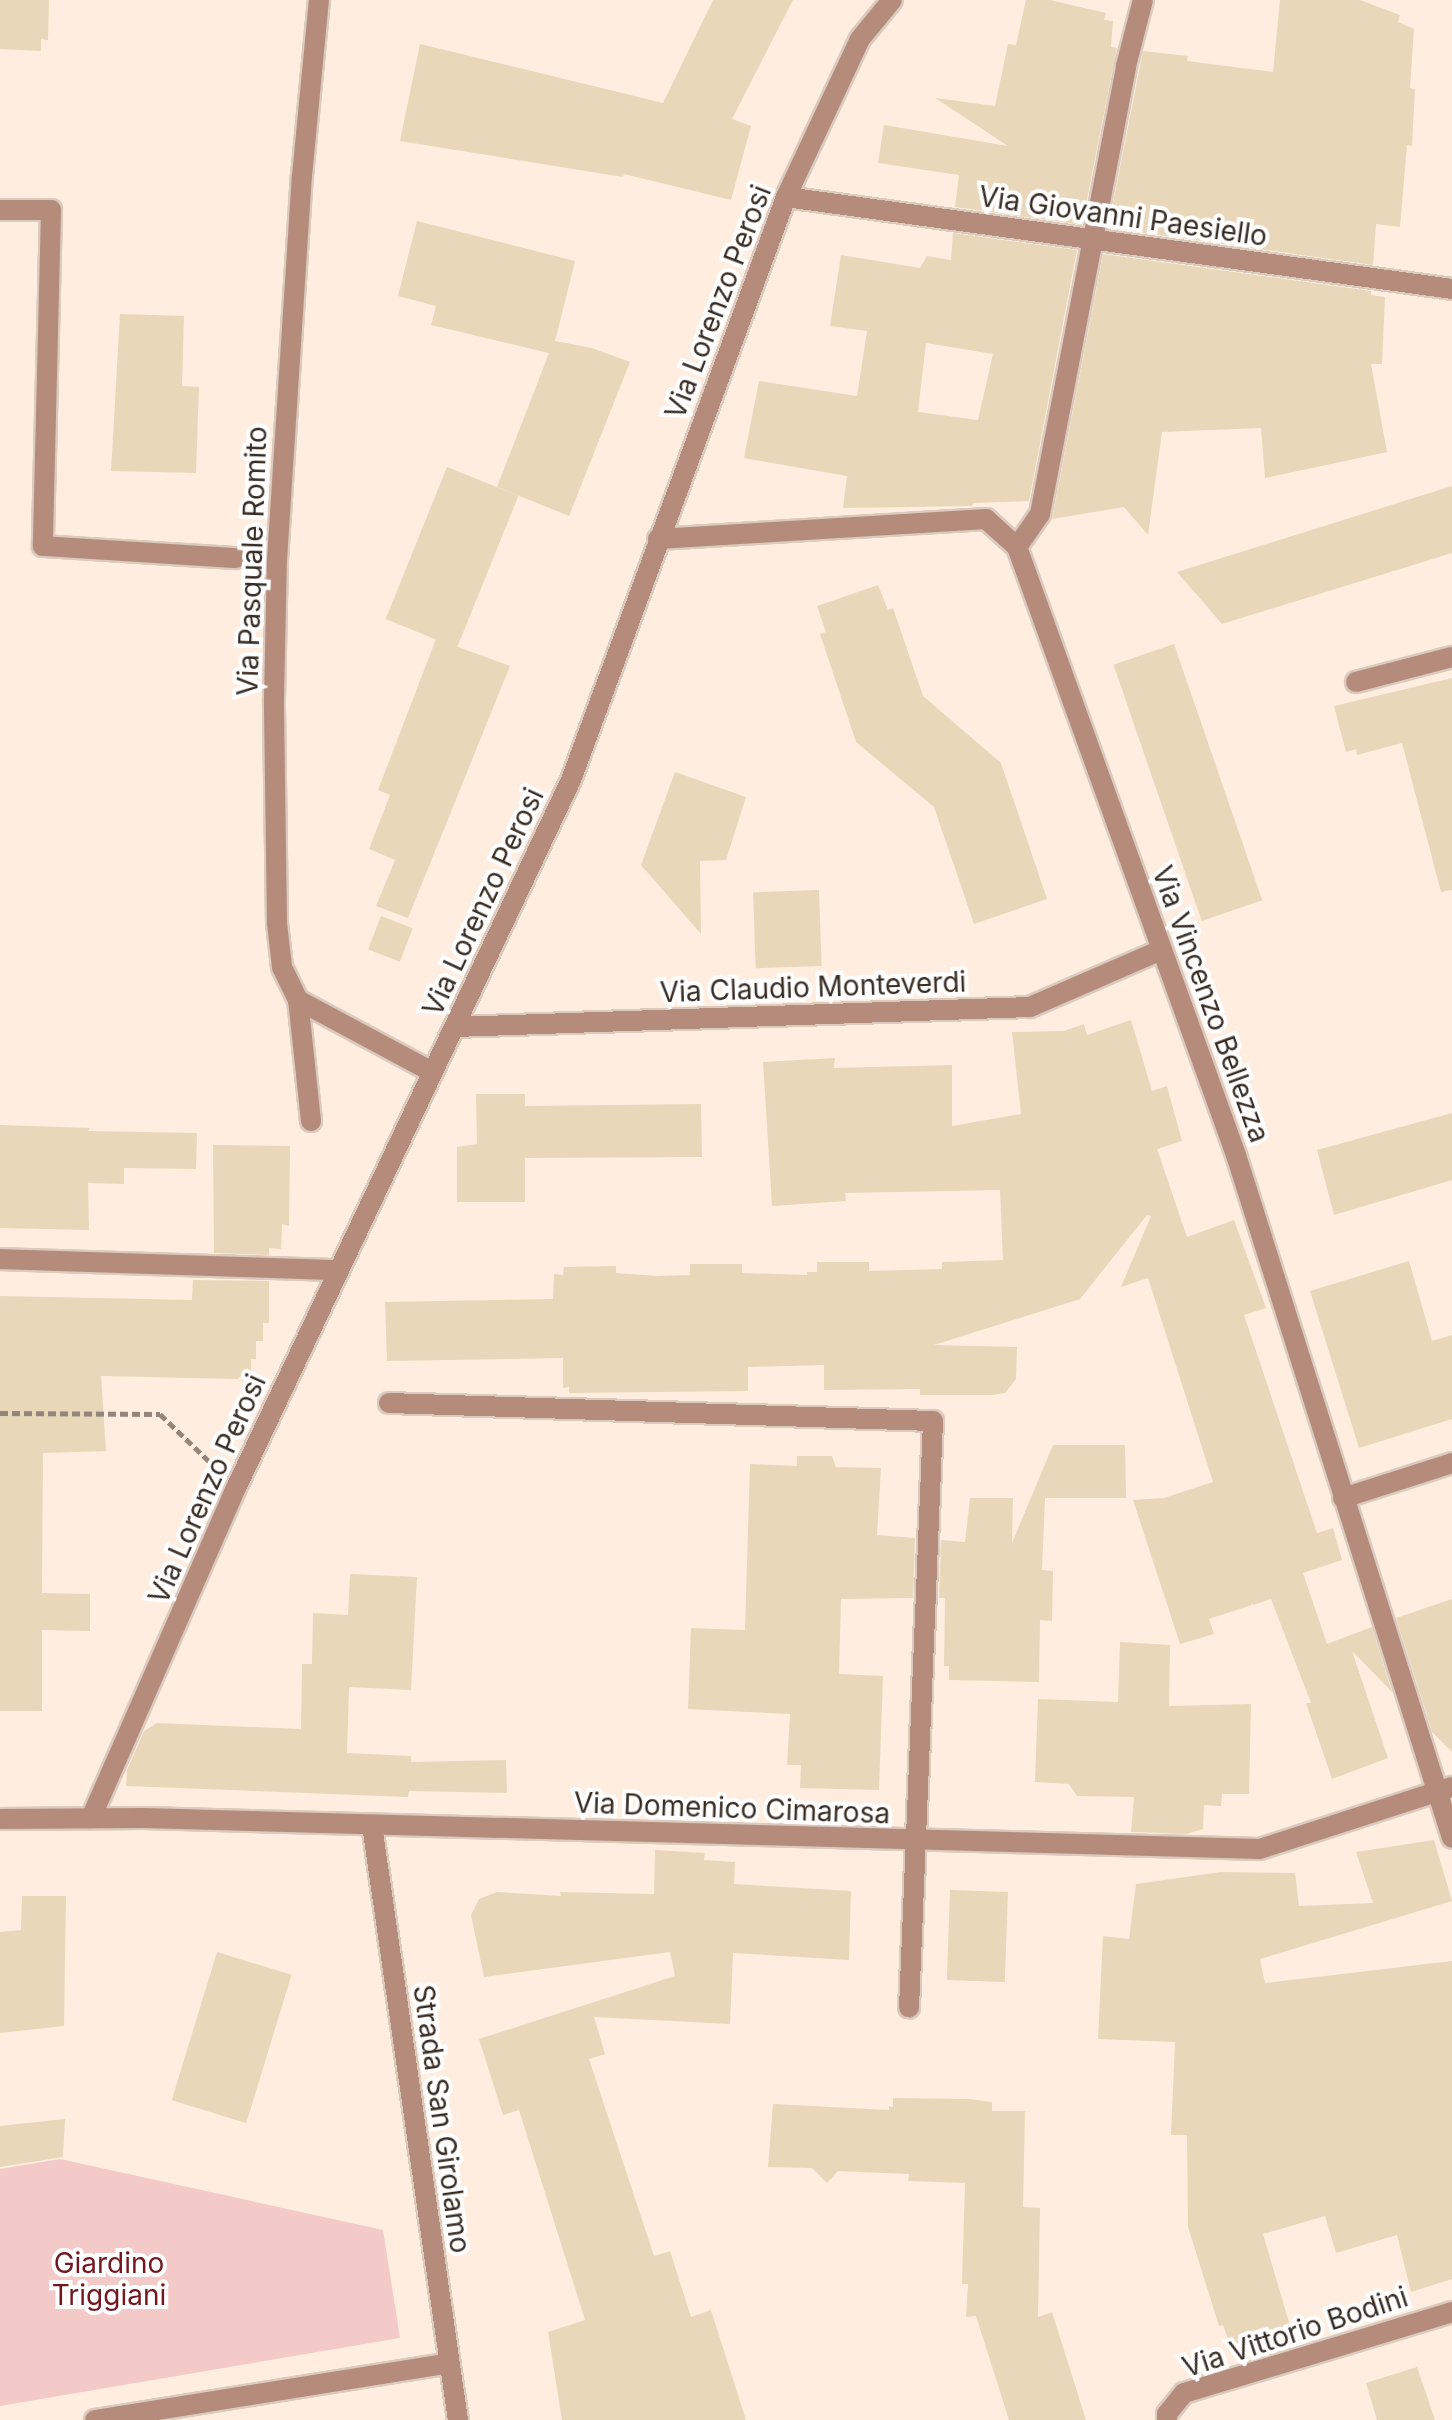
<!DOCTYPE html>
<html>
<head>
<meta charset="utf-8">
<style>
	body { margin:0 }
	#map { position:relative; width:1452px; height:2420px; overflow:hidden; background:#ffede0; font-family:Inter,sans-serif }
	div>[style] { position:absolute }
	.green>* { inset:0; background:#f4cac8 }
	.building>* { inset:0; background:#e9d7ba; transform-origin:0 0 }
	.path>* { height:5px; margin-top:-2.5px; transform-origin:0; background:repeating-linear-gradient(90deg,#93857a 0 8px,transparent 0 12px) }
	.roads { filter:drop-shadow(2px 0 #dbcabe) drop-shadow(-2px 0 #dbcabe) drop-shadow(0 2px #dbcabe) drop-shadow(0 -2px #dbcabe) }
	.minor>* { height:20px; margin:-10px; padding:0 10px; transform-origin:10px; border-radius:10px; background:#b58b7c }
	span { translate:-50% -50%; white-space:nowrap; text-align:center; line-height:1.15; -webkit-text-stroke:8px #fff; paint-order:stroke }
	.street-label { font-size:28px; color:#372c23 }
	.park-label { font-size:28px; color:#72171f }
</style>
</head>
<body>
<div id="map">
	<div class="green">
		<i style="clip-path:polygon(60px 2159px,383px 2230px,400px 2338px,0 2406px,0 2169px)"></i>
	</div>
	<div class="building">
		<i style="clip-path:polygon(0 0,49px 0,48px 40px,41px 39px,41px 51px,0 49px)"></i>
		<i style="clip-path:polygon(713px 0,793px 0,732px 119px,751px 126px,731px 200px,624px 174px,623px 177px,400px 141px,420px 44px,663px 103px)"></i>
		<i style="clip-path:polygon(1026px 0,1050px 0,1106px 13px,1104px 20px,1113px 21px,1111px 47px,1117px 48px,1082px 225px,955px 207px,959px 175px,878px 163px,884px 125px,1008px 146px,935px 98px,995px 106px,1008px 44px,1016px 45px)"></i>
		<i style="clip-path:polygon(1280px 0,1360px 0,1400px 15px,1398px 22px,1414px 29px,1410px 88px,1415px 89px,1412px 146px,1407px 145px,1400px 227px,1376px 224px,1373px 265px,1108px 228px,1143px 51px,1188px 56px,1187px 61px,1273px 72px)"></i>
		<i style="clip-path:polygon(417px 221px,575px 261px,555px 341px,592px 348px,630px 362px,569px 516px,497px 487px,549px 353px,431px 325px,436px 306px,398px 296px)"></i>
		<i style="clip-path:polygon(evenodd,953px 233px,1077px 250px,1029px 501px,973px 503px,972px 506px,843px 508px,847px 476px,744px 458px,759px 381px,857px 396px,867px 331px,830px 326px,841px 255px,920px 268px,927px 256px,951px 260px,953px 233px,926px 343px,993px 354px,978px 420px,918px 412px,926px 343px)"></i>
		<i style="clip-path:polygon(1103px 254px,1371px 291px,1371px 295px,1385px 297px,1382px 364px,1371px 364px,1387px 452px,1265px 478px,1261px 428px,1162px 432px,1148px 535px,1124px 507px,1052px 519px)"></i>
		<i style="clip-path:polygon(120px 314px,184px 316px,182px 386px,199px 387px,196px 473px,111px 471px)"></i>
		<i style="left:447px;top:467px;width:77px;height:164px;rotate:22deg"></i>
		<i style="clip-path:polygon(1452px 486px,1452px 553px,1222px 624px,1177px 572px)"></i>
		<i style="clip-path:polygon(878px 585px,888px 610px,893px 608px,923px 696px,1001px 763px,1047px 899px,974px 924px,934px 807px,856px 742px,820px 634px,826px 632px,817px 606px)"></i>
		<i style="clip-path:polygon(436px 639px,510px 666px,408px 918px,376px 906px,395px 860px,369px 849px,390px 795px,378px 790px)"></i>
		<i style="left:1174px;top:644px;width:271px;height:64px;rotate:71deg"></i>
		<i style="clip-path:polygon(1452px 678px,1452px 890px,1441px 892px,1402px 743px,1357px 755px,1356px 749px,1346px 752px,1334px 706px)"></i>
		<i style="clip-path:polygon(675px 772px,746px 797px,726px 860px,700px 861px,701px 934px,641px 865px)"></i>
		<i style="left:819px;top:890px;width:76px;height:66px;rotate:88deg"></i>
		<i style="left:381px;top:916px;width:34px;height:36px;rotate:21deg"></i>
		<i style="clip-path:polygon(1131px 1020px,1152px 1091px,1167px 1086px,1182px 1141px,1157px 1149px,1187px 1237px,1234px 1220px,1266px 1308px,1244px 1315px,1317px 1533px,1333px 1528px,1342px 1560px,1303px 1573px,1327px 1644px,1372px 1627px,1392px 1692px,1352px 1651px,1388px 1758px,1332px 1779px,1306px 1703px,1311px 1703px,1271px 1599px,1253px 1605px,1252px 1602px,1252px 1605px,1209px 1619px,1214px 1634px,1180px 1644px,1133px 1500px,1164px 1498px,1213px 1482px,1148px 1278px,1121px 1287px,1151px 1216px,1147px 1215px,1080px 1299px,934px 1345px,1017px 1347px,1016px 1379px,1005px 1393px,993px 1395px,920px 1395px,920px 1389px,824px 1390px,824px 1365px,748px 1367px,748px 1391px,569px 1393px,569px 1387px,563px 1388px,563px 1358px,387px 1361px,385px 1302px,553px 1299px,554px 1274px,563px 1275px,564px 1267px,616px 1266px,616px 1273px,657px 1276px,690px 1275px,690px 1264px,742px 1264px,742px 1273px,807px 1275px,807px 1272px,817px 1272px,817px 1262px,869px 1262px,869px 1271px,942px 1269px,942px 1262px,1003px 1260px,1000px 1190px,845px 1193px,846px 1201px,772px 1206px,763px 1062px,835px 1058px,834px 1068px,952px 1065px,952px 1126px,1021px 1114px,1012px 1032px,1064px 1031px,1084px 1024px,1087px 1035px)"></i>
		<i style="clip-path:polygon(476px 1094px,525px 1094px,525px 1106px,701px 1104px,702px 1157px,525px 1158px,525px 1202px,457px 1202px,457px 1147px,477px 1144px)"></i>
		<i style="clip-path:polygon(1452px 1113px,1452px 1180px,1334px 1215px,1317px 1150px)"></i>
		<i style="clip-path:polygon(0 1125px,90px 1128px,88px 1131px,197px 1133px,196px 1169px,124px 1168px,124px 1184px,88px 1183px,89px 1230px,0 1228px)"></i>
		<i style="clip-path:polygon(213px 1145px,290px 1146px,289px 1226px,282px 1224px,281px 1249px,269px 1248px,269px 1255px,214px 1253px)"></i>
		<i style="clip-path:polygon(1409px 1261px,1432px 1341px,1452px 1335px,1452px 1419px,1359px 1448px,1310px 1291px)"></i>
		<i style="clip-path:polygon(193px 1280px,269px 1281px,269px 1323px,263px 1323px,263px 1341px,256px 1341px,256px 1359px,251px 1359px,251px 1374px,244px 1373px,238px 1379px,101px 1376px,106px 1451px,43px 1453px,42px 1593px,90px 1594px,90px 1631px,42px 1630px,42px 1711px,0 1711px,0 1296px,192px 1300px)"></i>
		<i style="clip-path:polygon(1053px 1445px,1125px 1445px,1126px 1498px,1045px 1498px,1042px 1570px,1053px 1571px,1052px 1621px,1040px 1620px,1039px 1682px,949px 1680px,949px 1666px,944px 1666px,945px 1598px,939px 1598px,941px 1540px,965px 1542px,970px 1498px,1013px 1498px,1012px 1543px)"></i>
		<i style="clip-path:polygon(797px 1456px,832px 1456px,836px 1467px,881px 1468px,877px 1535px,915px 1538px,913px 1598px,841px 1599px,839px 1674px,883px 1676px,879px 1790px,800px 1788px,801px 1765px,787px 1765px,790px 1714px,688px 1709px,691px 1628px,745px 1630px,750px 1464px,797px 1466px)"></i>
		<i style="clip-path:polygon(350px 1574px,417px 1577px,411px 1690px,349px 1687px,347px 1753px,411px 1756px,411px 1762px,506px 1760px,507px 1793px,409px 1791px,408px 1797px,126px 1786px,127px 1770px,144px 1731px,157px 1723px,301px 1729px,302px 1664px,312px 1664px,313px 1613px,348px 1615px)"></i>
		<i style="clip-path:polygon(1452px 1599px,1452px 1752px,1432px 1732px,1396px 1618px)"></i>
		<i style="clip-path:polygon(1120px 1642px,1170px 1645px,1169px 1706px,1251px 1704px,1249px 1794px,1222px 1794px,1221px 1806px,1204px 1805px,1203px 1829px,1187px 1834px,1131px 1832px,1134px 1797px,1077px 1796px,1069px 1784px,1035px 1782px,1038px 1699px,1118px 1702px)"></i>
		<i style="clip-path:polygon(1434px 1840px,1452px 1901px,1260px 1959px,1265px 1983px,1452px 1961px,1452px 2279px,1411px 2292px,1397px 2235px,1336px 2253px,1325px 2216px,1263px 2234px,1291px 2329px,1231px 2347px,1223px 2325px,1219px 2326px,1188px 2227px,1187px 2135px,1171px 2135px,1175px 2042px,1098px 2039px,1103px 1936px,1129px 1939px,1136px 1884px,1221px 1872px,1295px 1873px,1299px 1906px,1373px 1903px,1356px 1852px)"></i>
		<i style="clip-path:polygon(655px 1850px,705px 1853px,704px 1860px,735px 1862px,734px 1884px,851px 1891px,849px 1960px,733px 1953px,730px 2024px,594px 2017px,605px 2054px,589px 2059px,654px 2256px,670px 2251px,691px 2317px,711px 2310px,746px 2420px,562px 2420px,548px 2332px,585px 2320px,519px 2110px,503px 2115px,479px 2039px,675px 1976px,670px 1952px,484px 1977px,471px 1915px,479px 1899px,497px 1892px,561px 1896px,560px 1892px,654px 1894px)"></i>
		<i style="left:950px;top:1890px;width:58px;height:90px;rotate:2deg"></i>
		<i style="clip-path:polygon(22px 1896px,66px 1896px,64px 2026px,0 2033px,0 1932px,21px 1930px)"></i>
		<i style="left:217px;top:1952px;width:78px;height:155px;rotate:17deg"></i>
		<i style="clip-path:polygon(893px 2098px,969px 2099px,992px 2102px,992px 2111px,1025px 2111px,1023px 2207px,1040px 2208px,1038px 2317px,1052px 2312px,1086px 2420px,1009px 2420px,976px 2316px,966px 2317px,968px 2284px,962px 2284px,965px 2183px,908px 2181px,909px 2174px,838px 2171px,827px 2183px,812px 2168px,768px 2167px,773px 2104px,889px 2110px,889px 2106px,893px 2107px)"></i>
		<i style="clip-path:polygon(65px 2119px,63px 2157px,0 2167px,0 2126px)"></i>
		<i style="clip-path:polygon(1417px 2367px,1435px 2420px,1377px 2420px,1366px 2383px)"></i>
	</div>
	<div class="path">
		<i style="left:0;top:1413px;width:160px;rotate:0.4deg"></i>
		<i style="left:160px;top:1414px;width:75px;rotate:43.9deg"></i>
	</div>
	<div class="roads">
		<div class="minor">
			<i style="left:786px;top:197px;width:672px;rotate:7.86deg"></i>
			<i style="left:0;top:210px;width:51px"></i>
			<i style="left:51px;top:210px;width:336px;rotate:91.4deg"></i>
			<i style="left:43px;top:546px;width:193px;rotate:3.6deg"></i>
			<i style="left:658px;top:539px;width:329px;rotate:-3.5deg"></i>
			<i style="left:986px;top:519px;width:42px;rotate:42.1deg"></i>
			<i style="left:1017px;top:547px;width:646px;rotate:70.19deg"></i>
			<i style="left:1236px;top:1155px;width:716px;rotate:72.45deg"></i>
			<i style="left:1017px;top:547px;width:40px;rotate:-55.1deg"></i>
			<i style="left:1040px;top:514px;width:456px;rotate:-79.1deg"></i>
			<i style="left:1126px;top:66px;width:68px;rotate:-75.6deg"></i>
			<i style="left:1356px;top:682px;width:99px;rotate:-14.6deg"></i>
			<i style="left:298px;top:1000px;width:152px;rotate:28.2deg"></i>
			<i style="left:455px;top:1027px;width:575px;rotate:-1.99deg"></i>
			<i style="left:1030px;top:1007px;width:143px;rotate:-23.5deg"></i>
			<i style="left:311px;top:1121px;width:122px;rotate:-96.1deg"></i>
			<i style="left:298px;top:1000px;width:37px;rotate:-116deg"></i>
			<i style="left:282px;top:967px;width:44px;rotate:-96.5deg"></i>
			<i style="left:277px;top:923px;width:224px;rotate:-90.8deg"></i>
			<i style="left:274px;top:699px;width:139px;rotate:-88.8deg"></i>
			<i style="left:277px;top:560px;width:385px;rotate:-86.3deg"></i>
			<i style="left:302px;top:176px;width:177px;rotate:-84.5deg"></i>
			<i style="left:0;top:1259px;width:338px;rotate:1.9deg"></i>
			<i style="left:389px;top:1403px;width:544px;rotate:1.9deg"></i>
			<i style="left:933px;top:1421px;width:587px;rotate:92.34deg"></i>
			<i style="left:1343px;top:1498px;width:114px;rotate:-17.8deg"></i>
			<i style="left:91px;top:1818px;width:360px;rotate:-66.3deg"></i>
			<i style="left:236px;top:1488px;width:783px;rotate:-64.68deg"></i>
			<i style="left:571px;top:780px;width:621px;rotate:-69.76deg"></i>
			<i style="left:786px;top:197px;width:174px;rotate:-64.9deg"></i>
			<i style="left:860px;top:39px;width:50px;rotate:-50.6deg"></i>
			<i style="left:0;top:1819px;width:144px;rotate:-0.4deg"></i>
			<i style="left:144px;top:1818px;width:1116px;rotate:1.59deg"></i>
			<i style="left:1260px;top:1849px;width:202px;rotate:-17.9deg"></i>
			<i style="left:372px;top:1825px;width:601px;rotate:81.78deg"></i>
			<i style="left:95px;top:2420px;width:359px;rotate:-9.1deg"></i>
			<i style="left:1167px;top:2420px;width:6px;rotate:-90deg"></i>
			<i style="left:1167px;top:2414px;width:27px;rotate:-51deg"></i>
			<i style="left:1184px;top:2393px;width:280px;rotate:-16.8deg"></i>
		</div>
	</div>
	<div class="street-label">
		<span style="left:1123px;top:216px;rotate:8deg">Via Giovanni Paesiello</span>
		<span style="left:718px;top:302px;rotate:-69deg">Via Lorenzo Perosi</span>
		<span style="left:252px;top:561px;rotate:-88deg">Via Pasquale Romito</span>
		<span style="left:483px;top:902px;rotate:-65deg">Via Lorenzo Perosi</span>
		<span style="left:813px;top:987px;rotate:-2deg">Via Claudio Monteverdi</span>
		<span style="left:1211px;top:1004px;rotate:70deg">Via Vincenzo Bellezza</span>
		<span style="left:207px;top:1489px;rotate:-66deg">Via Lorenzo Perosi</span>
		<span style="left:732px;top:1808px;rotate:2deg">Via Domenico Cimarosa</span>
		<span style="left:442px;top:2119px;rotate:82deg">Strada San Girolamo</span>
		<span style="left:1295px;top:2332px;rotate:-18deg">Via Vittorio Bodini</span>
	</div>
	<div class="park-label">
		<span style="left:109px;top:2279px">Giardino<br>Triggiani</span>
	</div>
</div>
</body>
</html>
